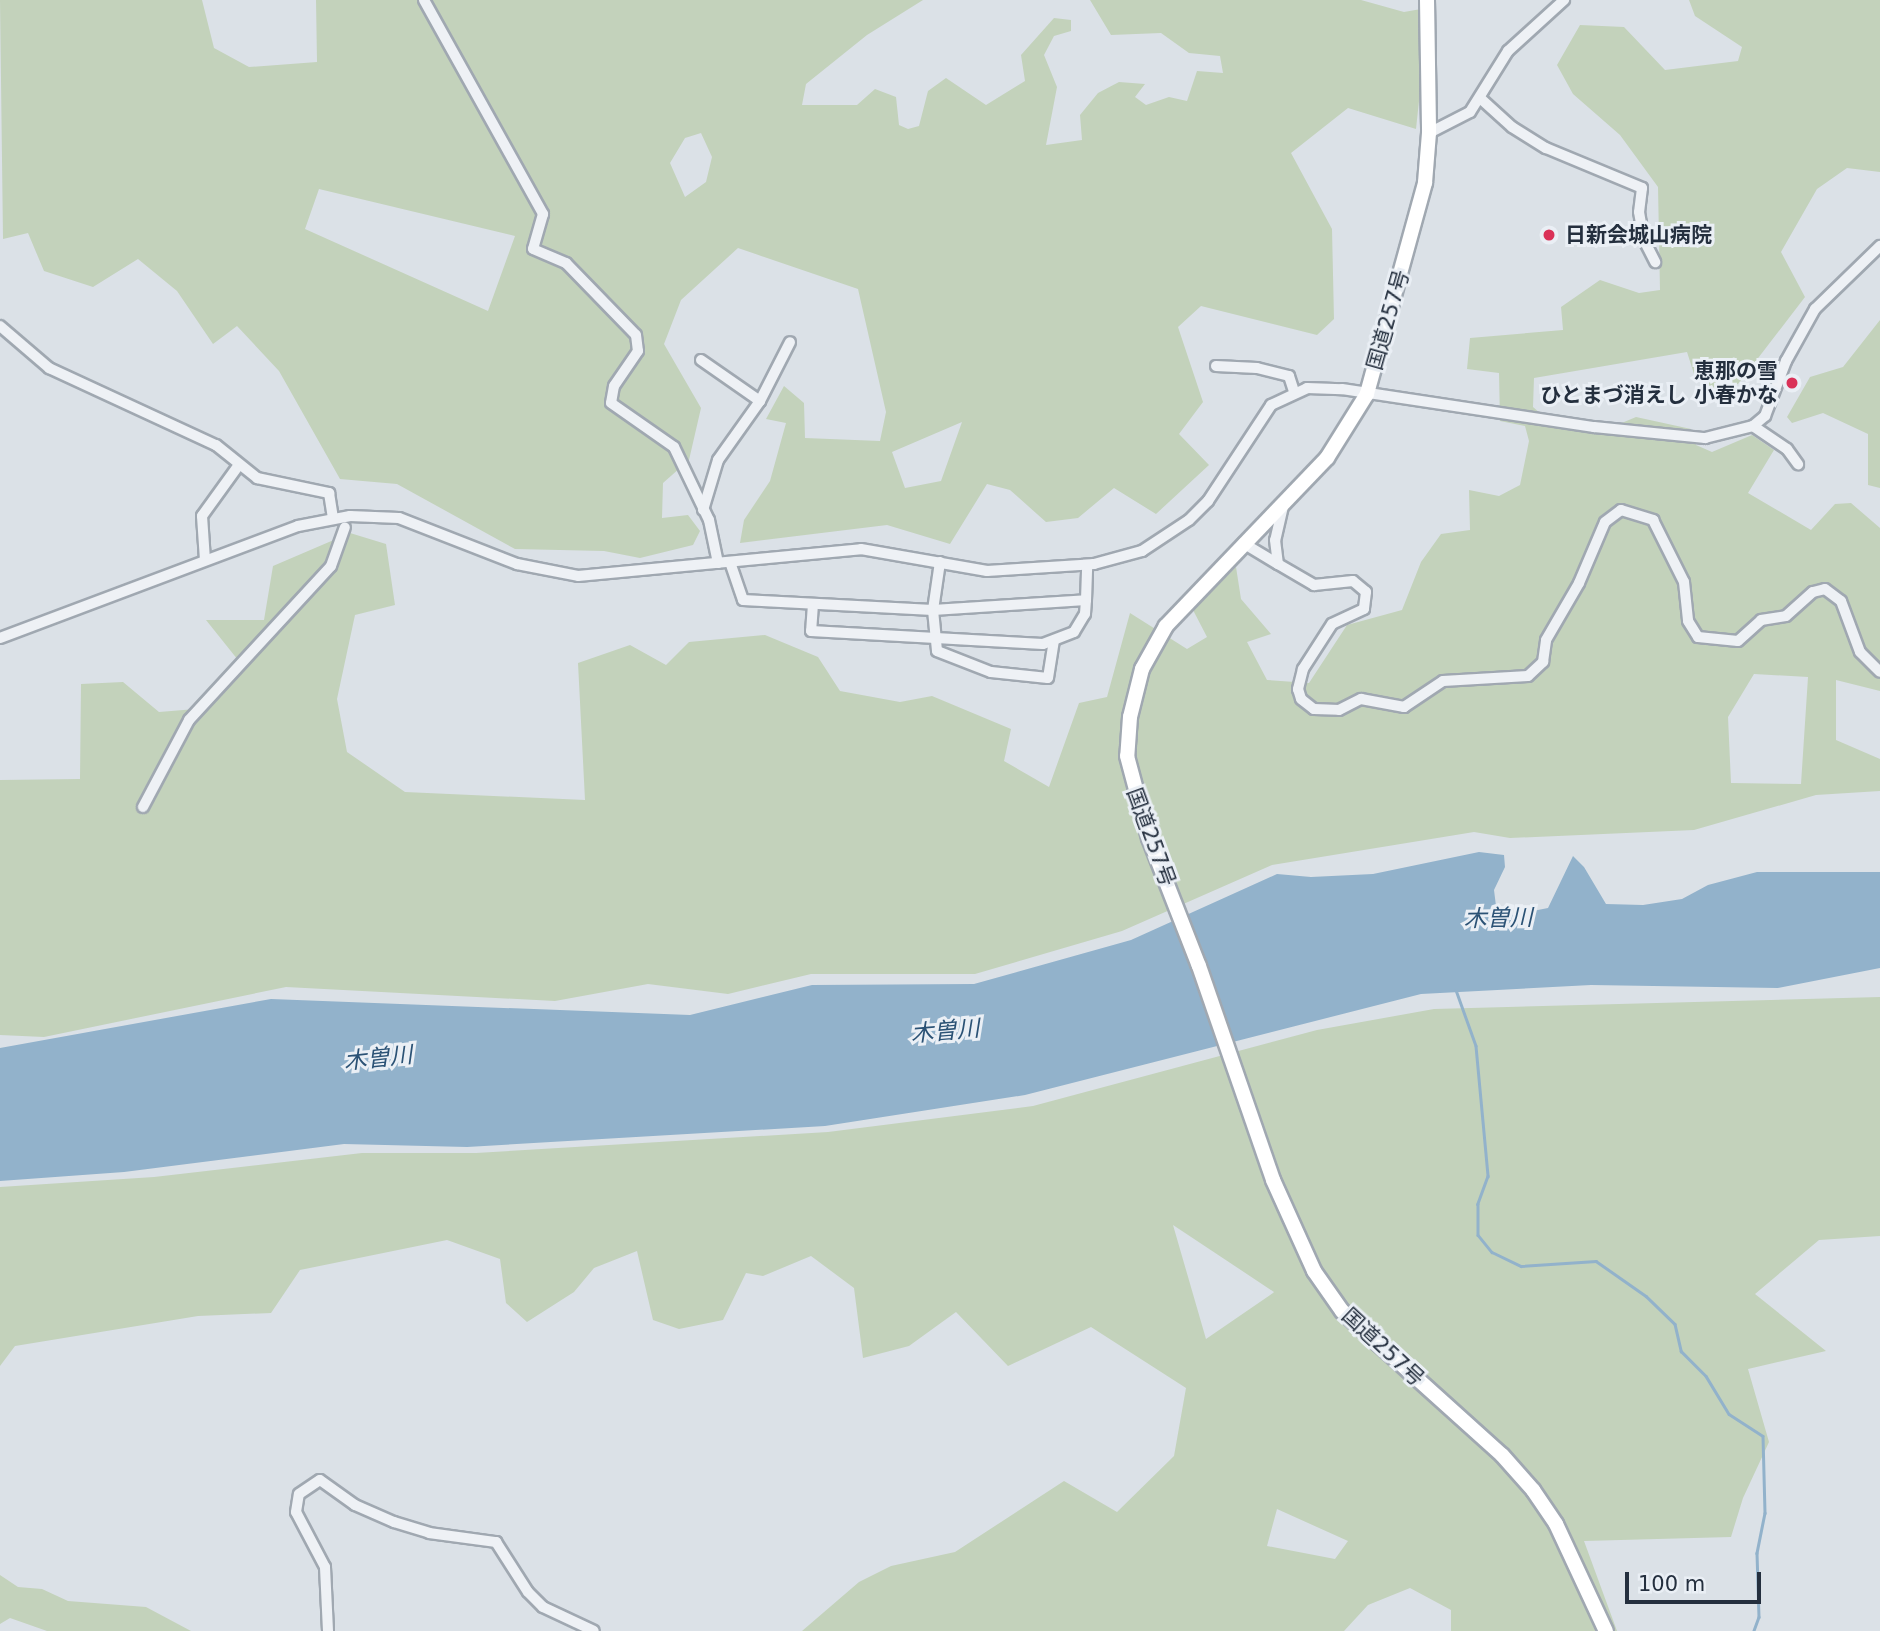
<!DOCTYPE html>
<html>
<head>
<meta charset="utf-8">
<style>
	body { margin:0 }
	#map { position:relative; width:1880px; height:1631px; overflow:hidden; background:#dbe1e7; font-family:"DejaVu Sans","Noto Sans JP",sans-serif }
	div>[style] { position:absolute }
	.green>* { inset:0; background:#c3d2bb }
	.water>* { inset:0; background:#92b2cb }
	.stream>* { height:2.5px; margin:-1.25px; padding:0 1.25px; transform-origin:1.25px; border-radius:1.25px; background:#92b2cb }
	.roads { filter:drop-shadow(2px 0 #a0a8b1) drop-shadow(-2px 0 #a0a8b1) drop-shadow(0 2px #a0a8b1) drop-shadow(0 -2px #a0a8b1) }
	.minor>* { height:10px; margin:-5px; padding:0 5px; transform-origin:5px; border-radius:5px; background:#eef1f5 }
	.highway>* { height:14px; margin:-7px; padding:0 7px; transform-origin:7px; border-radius:7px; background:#fff }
	.dots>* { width:19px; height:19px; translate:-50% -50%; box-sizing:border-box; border:4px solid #eaeff5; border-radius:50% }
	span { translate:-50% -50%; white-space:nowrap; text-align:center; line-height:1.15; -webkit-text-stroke:6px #eaeff5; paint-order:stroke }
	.poi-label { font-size:21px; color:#242f3e; font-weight:700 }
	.left { translate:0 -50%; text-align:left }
	.right { translate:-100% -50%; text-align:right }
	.street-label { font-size:21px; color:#242f3e }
	.water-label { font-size:23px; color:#2b5275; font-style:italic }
	.scale { position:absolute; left:1625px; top:1572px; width:136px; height:32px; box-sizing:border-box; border:4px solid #242f3e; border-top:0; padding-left:9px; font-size:21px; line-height:24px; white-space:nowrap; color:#242f3e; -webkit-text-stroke:5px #eaeff5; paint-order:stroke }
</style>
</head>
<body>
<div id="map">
	<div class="green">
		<i style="clip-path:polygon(evenodd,0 0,202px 0,214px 48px,249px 67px,317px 62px,316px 0,923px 0,867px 35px,806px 84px,802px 105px,857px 105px,875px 89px,896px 97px,899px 125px,908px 129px,919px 126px,928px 91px,946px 78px,986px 105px,1025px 81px,1021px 55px,1054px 18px,1071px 20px,1071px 31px,1054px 36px,1044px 55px,1057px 87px,1046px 145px,1082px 140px,1080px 115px,1098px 93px,1119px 82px,1145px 84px,1135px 97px,1146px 105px,1169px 97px,1187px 101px,1197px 71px,1223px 73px,1220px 56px,1189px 53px,1161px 33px,1111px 35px,1090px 0,1361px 0,1404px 12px,1421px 9px,1422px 73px,1416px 129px,1348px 108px,1291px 153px,1332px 229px,1334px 319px,1317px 335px,1201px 306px,1178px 327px,1203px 402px,1179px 434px,1209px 465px,1156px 514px,1114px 488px,1078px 518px,1046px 522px,1010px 490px,987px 484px,950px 544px,887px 525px,740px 543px,744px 520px,770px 481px,786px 423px,766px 419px,784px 386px,804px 403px,805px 438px,880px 441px,886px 412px,858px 289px,738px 248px,681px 300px,664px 344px,701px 408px,689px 460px,663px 483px,662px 518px,688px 515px,700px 531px,693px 545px,640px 558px,604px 551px,515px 549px,397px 484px,340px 479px,279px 371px,237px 326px,213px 344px,177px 291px,138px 259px,93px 287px,44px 271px,28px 233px,3px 239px,0 0,701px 133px,712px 157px,706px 182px,685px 197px,670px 163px,685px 138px,701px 133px,0 0,319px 189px,515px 236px,488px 311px,305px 229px,319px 189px,0 0,962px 422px,941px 481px,905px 488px,892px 452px,962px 422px)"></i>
		<i style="clip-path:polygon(evenodd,1689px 0,1880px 0,1880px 172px,1847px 168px,1817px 189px,1781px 252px,1805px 297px,1739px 383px,1724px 394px,1695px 377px,1687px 352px,1534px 378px,1533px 407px,1555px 426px,1598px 433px,1636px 417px,1691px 429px,1696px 445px,1712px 452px,1752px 435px,1774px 450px,1748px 493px,1811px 530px,1835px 504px,1851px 503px,1880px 528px,1880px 691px,1836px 680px,1836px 740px,1880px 759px,1880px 791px,1816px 795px,1694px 830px,1510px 838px,1474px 832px,1272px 865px,1122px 931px,975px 974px,811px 974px,728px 994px,648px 984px,555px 1001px,286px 987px,44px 1037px,0 1035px,0 780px,80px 779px,81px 684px,123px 682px,159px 712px,208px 708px,242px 665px,206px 620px,264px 620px,273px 566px,350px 533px,386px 544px,395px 605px,355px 615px,337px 699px,347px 752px,405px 792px,585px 800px,578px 663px,630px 645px,666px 665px,689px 642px,765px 635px,818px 657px,840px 691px,900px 702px,932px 696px,1011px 729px,1004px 761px,1049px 787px,1079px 703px,1107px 697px,1130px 613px,1187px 649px,1207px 637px,1193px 610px,1236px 567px,1241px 599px,1271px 634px,1247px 642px,1267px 680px,1309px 683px,1347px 625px,1402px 610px,1421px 562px,1441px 534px,1470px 530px,1469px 490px,1499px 496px,1520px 485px,1529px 441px,1525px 426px,1500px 421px,1499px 373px,1467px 369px,1470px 338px,1563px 330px,1561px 307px,1600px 280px,1639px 293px,1660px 290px,1658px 187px,1620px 135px,1573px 94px,1557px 65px,1580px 25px,1624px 27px,1665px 70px,1738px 61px,1742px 47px,1695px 16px,1689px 0,1754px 674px,1808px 677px,1801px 784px,1731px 783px,1728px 717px,1754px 674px)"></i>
		<i style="clip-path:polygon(1880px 320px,1880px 488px,1868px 485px,1868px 434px,1823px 413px,1792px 423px,1787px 417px,1810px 377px,1843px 367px)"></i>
		<i style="clip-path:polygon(evenodd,1880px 997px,1880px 1236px,1819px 1240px,1755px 1294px,1826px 1351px,1748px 1369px,1769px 1442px,1743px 1498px,1731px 1537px,1584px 1541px,1617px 1631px,1451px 1631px,1451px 1610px,1410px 1588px,1368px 1605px,1344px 1631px,802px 1631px,859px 1582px,891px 1566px,955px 1552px,1064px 1481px,1117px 1512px,1174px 1456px,1186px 1388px,1091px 1327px,1008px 1366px,956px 1312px,909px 1346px,863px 1358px,854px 1288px,811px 1256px,763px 1276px,746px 1273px,723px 1320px,679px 1329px,653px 1320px,637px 1251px,594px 1268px,574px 1292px,527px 1322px,506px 1303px,500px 1259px,447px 1240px,300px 1270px,271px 1313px,198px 1316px,15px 1346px,0 1366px,0 1187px,154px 1177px,362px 1153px,476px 1153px,828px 1132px,1033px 1106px,1317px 1030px,1434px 1009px,1880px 997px,1173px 1225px,1274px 1292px,1273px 1293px,1206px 1339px,1173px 1225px,1880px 997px,1277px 1509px,1348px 1541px,1335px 1559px,1267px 1546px,1277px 1509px)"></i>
		<i style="clip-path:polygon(0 1575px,18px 1587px,42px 1589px,68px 1601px,146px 1607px,191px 1631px,47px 1631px,10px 1618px,0 1624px)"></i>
	</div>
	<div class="water">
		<i style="clip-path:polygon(1479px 852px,1504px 855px,1505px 867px,1494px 890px,1496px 906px,1512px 915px,1548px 908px,1573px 856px,1584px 867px,1606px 904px,1643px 905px,1682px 899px,1708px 885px,1757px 872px,1880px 872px,1880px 968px,1778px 988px,1591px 985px,1421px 994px,1025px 1095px,825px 1126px,467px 1147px,344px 1144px,124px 1172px,0 1181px,0 1048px,271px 999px,690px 1015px,812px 985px,974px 984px,1131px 940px,1277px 874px,1311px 877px,1373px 874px)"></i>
	</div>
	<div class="stream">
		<i style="left:1456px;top:990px;width:59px;rotate:70.3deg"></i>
		<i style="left:1476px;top:1046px;width:131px;rotate:84.7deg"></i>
		<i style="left:1488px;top:1176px;width:30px;rotate:110deg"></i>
		<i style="left:1478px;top:1204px;width:31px;rotate:90deg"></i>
		<i style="left:1478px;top:1235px;width:22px;rotate:51deg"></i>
		<i style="left:1492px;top:1252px;width:32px;rotate:26deg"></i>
		<i style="left:1521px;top:1266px;width:75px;rotate:-3.8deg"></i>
		<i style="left:1596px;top:1261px;width:61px;rotate:35deg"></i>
		<i style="left:1646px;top:1296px;width:40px;rotate:44deg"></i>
		<i style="left:1675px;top:1324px;width:28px;rotate:77deg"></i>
		<i style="left:1681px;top:1351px;width:35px;rotate:45deg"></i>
		<i style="left:1706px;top:1376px;width:44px;rotate:58.8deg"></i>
		<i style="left:1729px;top:1414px;width:40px;rotate:32.9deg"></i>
		<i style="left:1763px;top:1436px;width:77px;rotate:88.5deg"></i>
		<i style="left:1765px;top:1513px;width:41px;rotate:101.3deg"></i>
		<i style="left:1757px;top:1553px;width:64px;rotate:88.2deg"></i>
		<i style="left:1759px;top:1617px;width:15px;rotate:110deg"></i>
	</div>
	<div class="roads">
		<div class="minor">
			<i style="left:424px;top:0;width:245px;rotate:60.9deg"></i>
			<i style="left:543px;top:214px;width:36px;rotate:106deg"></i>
			<i style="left:533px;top:249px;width:36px;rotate:23deg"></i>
			<i style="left:566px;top:263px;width:100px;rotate:45.8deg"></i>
			<i style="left:636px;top:335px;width:16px;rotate:83deg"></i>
			<i style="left:638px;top:351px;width:42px;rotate:124.4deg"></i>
			<i style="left:614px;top:386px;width:17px;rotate:100deg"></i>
			<i style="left:611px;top:403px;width:77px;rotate:34.9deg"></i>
			<i style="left:674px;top:447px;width:81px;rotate:64.4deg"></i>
			<i style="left:709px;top:520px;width:44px;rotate:78.2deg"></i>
			<i style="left:1480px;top:98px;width:43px;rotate:42.2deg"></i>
			<i style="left:1512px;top:127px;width:40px;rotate:32deg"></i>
			<i style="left:1546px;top:148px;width:104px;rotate:22.6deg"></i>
			<i style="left:1642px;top:188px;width:24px;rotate:97deg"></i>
			<i style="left:1639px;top:212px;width:28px;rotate:80deg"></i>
			<i style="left:1644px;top:240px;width:25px;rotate:63deg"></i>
			<i style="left:1429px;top:133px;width:46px;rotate:-27.1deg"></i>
			<i style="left:1470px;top:112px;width:72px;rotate:-58.1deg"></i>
			<i style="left:1508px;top:51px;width:76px;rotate:-42.3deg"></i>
			<i style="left:0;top:326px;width:65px;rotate:40.6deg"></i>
			<i style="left:49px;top:368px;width:184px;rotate:24.8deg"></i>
			<i style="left:216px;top:445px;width:53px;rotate:38.8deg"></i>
			<i style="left:257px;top:478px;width:74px;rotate:11.8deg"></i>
			<i style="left:329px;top:493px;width:25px;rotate:81deg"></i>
			<i style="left:701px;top:360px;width:72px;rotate:34.8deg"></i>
			<i style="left:1216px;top:366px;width:41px;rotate:2.8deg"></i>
			<i style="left:1257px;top:368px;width:33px;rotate:14deg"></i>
			<i style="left:1289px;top:376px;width:16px;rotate:72deg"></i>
			<i style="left:1753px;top:426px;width:41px;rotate:34.1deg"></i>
			<i style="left:1787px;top:449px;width:19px;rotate:54deg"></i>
			<i style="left:1284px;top:502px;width:39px;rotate:103deg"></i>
			<i style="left:1275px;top:540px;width:24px;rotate:83deg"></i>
			<i style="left:1278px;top:564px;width:42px;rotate:30.3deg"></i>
			<i style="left:1314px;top:585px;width:39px;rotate:-6deg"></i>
			<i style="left:1353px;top:581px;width:17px;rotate:40deg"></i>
			<i style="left:1366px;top:592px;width:17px;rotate:97deg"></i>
			<i style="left:1364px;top:609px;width:35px;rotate:155deg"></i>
			<i style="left:1332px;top:624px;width:54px;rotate:122.8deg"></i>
			<i style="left:1303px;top:669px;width:21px;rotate:104deg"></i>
			<i style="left:1298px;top:689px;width:10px;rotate:73deg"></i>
			<i style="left:1301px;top:699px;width:16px;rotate:38deg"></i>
			<i style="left:1314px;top:709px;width:25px;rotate:2deg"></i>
			<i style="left:1339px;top:710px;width:25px;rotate:-27deg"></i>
			<i style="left:1361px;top:699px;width:44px;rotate:10.5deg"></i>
			<i style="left:1404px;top:707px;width:47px;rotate:-33.7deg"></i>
			<i style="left:1443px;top:681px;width:85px;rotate:-3.4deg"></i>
			<i style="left:1528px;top:676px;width:21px;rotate:-43deg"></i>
			<i style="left:1543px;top:662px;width:22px;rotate:-82deg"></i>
			<i style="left:1546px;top:640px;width:66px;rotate:-59.9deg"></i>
			<i style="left:1579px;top:583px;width:66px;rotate:-66.9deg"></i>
			<i style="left:1605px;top:522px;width:20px;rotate:-37deg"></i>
			<i style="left:1621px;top:510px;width:34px;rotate:17deg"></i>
			<i style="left:1653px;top:520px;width:69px;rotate:63.4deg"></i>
			<i style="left:1684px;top:582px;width:39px;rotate:84deg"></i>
			<i style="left:1688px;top:621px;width:19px;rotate:58deg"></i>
			<i style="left:1698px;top:637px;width:40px;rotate:5.7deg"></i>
			<i style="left:1738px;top:641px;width:31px;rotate:-42deg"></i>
			<i style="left:1761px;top:620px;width:25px;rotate:-9deg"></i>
			<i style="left:1786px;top:616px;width:36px;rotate:-42deg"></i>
			<i style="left:1813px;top:592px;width:12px;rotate:-14deg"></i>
			<i style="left:1825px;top:589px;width:20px;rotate:37deg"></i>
			<i style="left:1841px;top:601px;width:54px;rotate:69.6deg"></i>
			<i style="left:1860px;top:652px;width:28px;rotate:45deg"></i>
			<i style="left:703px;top:510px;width:52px;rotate:-73.3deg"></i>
			<i style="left:718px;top:460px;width:72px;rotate:-54.6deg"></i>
			<i style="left:760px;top:401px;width:66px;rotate:-63deg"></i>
			<i style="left:1243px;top:543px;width:41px;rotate:31deg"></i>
			<i style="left:205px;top:560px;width:44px;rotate:-93.9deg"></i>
			<i style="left:202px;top:516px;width:62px;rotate:-54.2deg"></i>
			<i style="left:730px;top:562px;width:40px;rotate:71.1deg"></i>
			<i style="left:743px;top:600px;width:190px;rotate:3deg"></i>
			<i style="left:933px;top:610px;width:153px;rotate:-3.7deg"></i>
			<i style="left:1086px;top:600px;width:35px;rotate:-88deg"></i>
			<i style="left:940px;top:562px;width:49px;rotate:98.3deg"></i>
			<i style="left:933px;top:610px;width:41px;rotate:84.4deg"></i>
			<i style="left:937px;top:651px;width:58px;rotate:21.3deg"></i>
			<i style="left:991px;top:672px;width:57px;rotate:6deg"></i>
			<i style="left:1048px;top:678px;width:37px;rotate:-81deg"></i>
			<i style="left:813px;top:604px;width:27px;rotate:94deg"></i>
			<i style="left:811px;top:631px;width:232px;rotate:3.2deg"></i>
			<i style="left:1043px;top:644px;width:33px;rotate:-21deg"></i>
			<i style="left:1074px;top:632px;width:21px;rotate:-59deg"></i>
			<i style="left:1085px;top:614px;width:14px;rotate:-86deg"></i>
			<i style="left:0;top:638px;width:318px;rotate:-20.6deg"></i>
			<i style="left:298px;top:526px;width:53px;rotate:-10.9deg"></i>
			<i style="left:350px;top:516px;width:49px;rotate:2.3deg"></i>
			<i style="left:399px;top:518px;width:127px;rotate:21.3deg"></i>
			<i style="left:517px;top:564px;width:62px;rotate:11.1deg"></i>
			<i style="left:578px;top:576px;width:284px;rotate:-5.4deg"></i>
			<i style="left:861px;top:549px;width:128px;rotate:9.9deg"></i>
			<i style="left:987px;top:571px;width:107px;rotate:-3.7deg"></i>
			<i style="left:1094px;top:564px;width:50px;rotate:-15.2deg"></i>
			<i style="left:1142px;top:551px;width:56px;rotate:-33.4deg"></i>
			<i style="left:1189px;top:520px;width:27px;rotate:-45deg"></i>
			<i style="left:1208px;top:501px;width:115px;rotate:-56.7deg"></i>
			<i style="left:1271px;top:405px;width:40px;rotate:-25deg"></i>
			<i style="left:1307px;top:388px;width:35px;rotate:2deg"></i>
			<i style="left:1342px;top:389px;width:255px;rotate:8.6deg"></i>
			<i style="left:1594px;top:427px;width:112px;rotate:5.7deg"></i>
			<i style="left:1705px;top:438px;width:49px;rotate:-14deg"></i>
			<i style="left:1753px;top:426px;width:16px;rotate:-40deg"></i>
			<i style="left:1765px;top:416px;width:59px;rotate:-69.1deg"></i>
			<i style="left:1786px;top:361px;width:60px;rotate:-60.9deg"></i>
			<i style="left:1815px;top:309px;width:91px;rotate:-44.1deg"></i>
			<i style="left:143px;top:807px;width:98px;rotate:-62.1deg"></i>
			<i style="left:189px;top:720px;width:209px;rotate:-47.3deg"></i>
			<i style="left:331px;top:566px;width:41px;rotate:-70.3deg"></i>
			<i style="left:328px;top:1631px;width:64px;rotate:-92.7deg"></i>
			<i style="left:325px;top:1567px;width:62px;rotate:-117.8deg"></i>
			<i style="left:296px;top:1512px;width:18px;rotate:-81deg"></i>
			<i style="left:299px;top:1494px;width:25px;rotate:-34deg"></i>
			<i style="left:320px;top:1480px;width:43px;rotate:35.5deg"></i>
			<i style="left:355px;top:1505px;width:43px;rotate:23.6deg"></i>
			<i style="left:394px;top:1522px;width:37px;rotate:17deg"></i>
			<i style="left:429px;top:1533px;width:68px;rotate:7.7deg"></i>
			<i style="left:496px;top:1542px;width:59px;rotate:57.4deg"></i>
			<i style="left:528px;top:1592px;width:21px;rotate:45deg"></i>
			<i style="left:543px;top:1607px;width:56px;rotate:25.2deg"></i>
		</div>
		<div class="highway">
			<i style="left:1427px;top:0;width:133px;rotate:89.1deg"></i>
			<i style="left:1429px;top:133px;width:50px;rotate:94.6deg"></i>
			<i style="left:1425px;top:183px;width:219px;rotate:105.4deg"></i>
			<i style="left:1367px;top:394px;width:75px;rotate:122deg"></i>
			<i style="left:1327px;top:458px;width:233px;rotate:133.8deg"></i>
			<i style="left:1166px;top:626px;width:49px;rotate:119.2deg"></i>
			<i style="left:1142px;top:669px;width:49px;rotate:104deg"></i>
			<i style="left:1130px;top:717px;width:39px;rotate:94deg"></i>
			<i style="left:1127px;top:756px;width:85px;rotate:75deg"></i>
			<i style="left:1149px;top:838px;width:137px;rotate:68.7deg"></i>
			<i style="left:1199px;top:966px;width:226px;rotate:70.9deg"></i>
			<i style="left:1273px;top:1180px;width:100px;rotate:65.7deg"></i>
			<i style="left:1314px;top:1271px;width:49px;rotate:55deg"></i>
			<i style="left:1342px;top:1311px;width:215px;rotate:42deg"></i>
			<i style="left:1502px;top:1455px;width:47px;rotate:48.5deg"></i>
			<i style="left:1533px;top:1490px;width:41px;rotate:55.9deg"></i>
			<i style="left:1556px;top:1524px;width:118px;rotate:65deg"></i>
		</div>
	</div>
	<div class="dots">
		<i style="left:1549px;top:235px;background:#da3258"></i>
		<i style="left:1792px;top:383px;background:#da3258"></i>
	</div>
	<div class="poi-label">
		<span class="left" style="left:1565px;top:235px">日新会城山病院</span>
		<span class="right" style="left:1778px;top:383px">恵那の雪<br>ひとまづ消えし 小春かな</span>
	</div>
	<div class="street-label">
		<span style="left:1388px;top:320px;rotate:-74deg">国道257号</span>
		<span style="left:1151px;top:837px;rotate:70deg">国道257号</span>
		<span style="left:1383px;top:1347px;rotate:43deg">国道257号</span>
	</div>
	<div class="water-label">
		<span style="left:1498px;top:918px;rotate:-1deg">木曽川</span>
		<span style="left:945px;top:1031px;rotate:-5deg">木曽川</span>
		<span style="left:378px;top:1058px;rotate:-6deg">木曽川</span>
	</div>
	<div class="scale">100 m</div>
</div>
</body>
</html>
